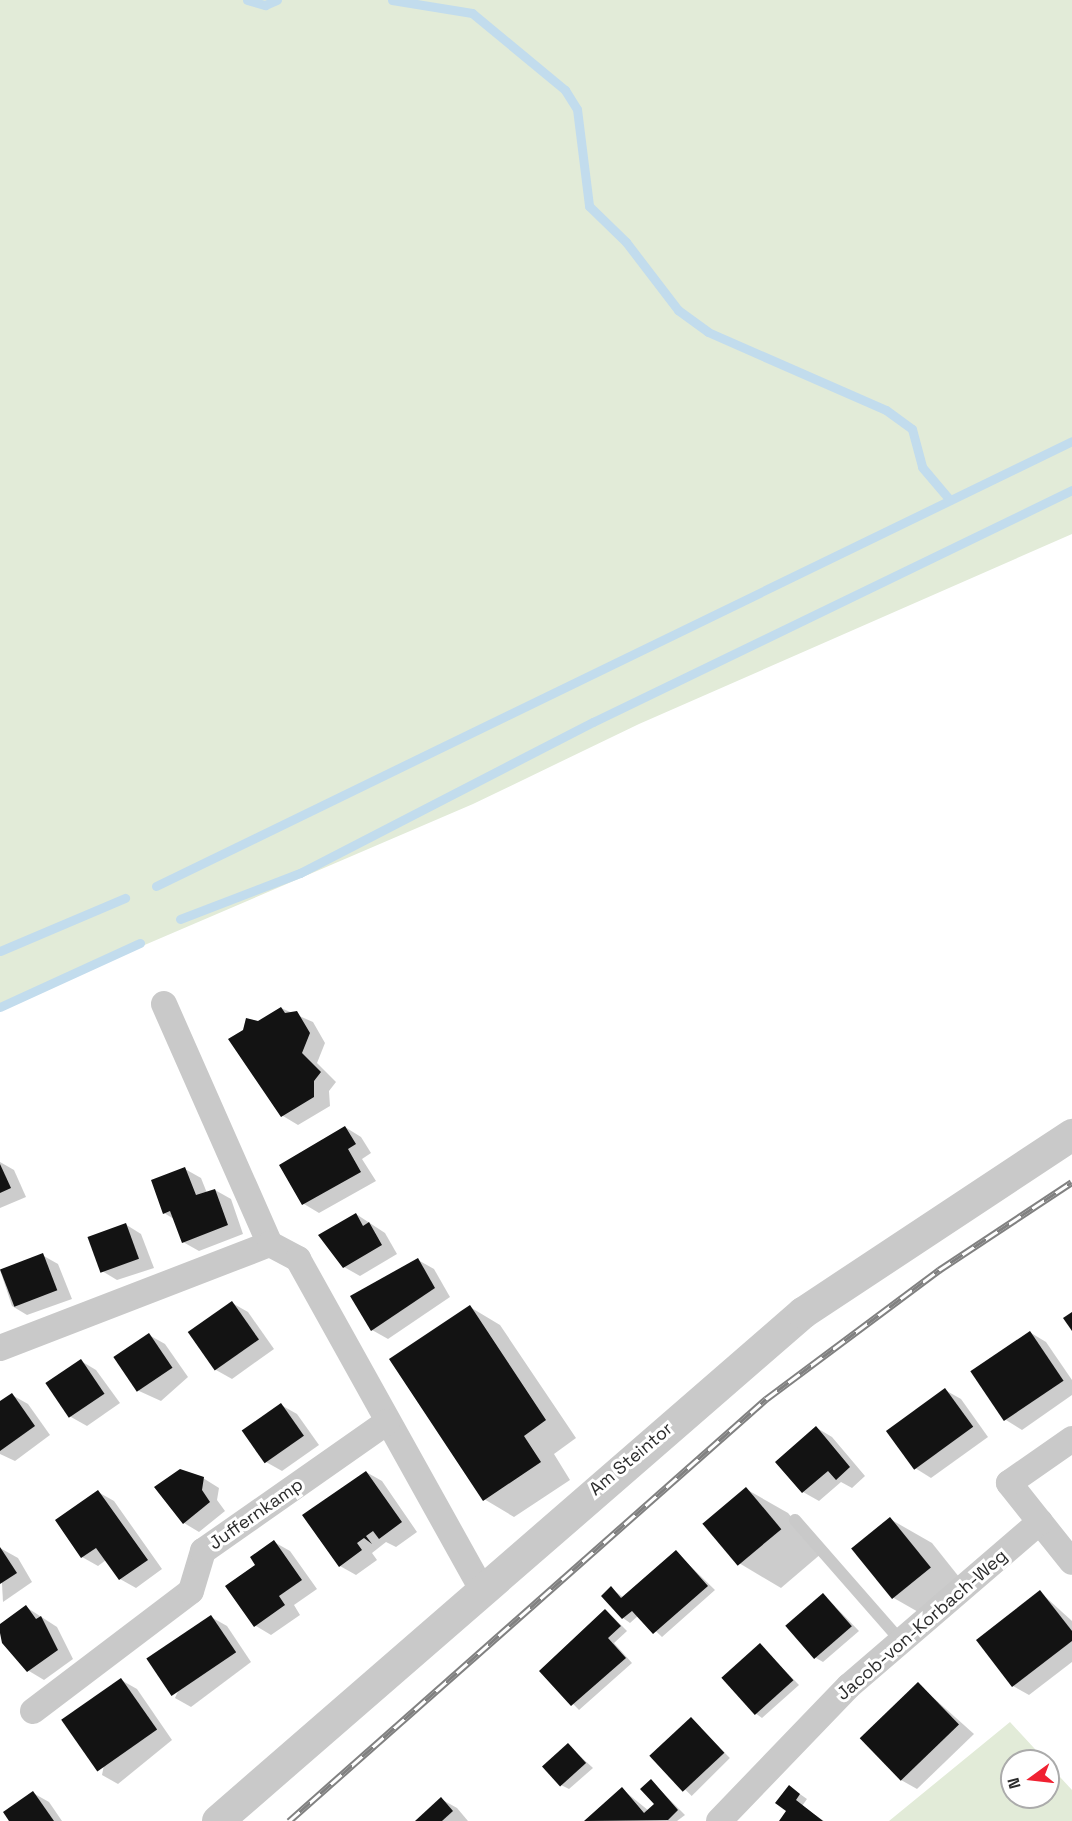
<!DOCTYPE html>
<html>
<head>
<meta charset="utf-8">
<style>
	body { margin:0 }
	#map { position:relative; width:1072px; height:1821px; overflow:hidden; background:#fff; font-family:"Space Grotesk",sans-serif }
	div>[style] { position:absolute }
	.green>* { inset:0; background:#e2ebd8 }
	.shadow>* { inset:0; background:#0003; transform-origin:0 0 }
	.stream>* { height:9px; margin:-4.5px; padding:0 4.5px; transform-origin:4.5px; border-radius:4.5px; background:#c2dced }
	.building>* { inset:0; background:#131313; transform-origin:0 0 }
	.service>* { height:12px; margin:-6px; padding:0 6px; transform-origin:6px; border-radius:6px; background:#c9c9c9 }
	.minor>* { height:26px; margin:-13px; padding:0 13px; transform-origin:13px; border-radius:13px; background:#c9c9c9 }
	.tertiary>* { height:32px; margin:-16px; padding:0 16px; transform-origin:16px; border-radius:16px; background:#c9c9c9 }
	.rail>* { height:7px; margin-top:-3.5px; transform-origin:0; background:repeating-linear-gradient(90deg,#fff 0 14px,#818181 0 28px); box-sizing:border-box; border-block:2px solid #818181 }
	span { translate:-50% -50%; white-space:nowrap; text-align:center; line-height:1.15; -webkit-text-stroke:6px #fff; paint-order:stroke }
	.street-label { font-size:18px; color:#2c2c2c }
	.north { position:absolute; left:1000px; top:1749px; width:60px; height:60px; box-sizing:border-box; background:#fff; border:2px solid #ababab; border-radius:50%; rotate:255deg; font-size:16px; font-weight:700; line-height:24px; text-align:center; color:#2c2c2c }
	.north::after { content:''; display:block; margin:auto; width:21px; height:27px; background:#f02131; clip-path:polygon(50% 0,100% 100%,50% 72%,0 100%) }
</style>
</head>
<body>
<div id="map">
	<div class="green">
		<i style="clip-path:polygon(0 0,1072px 0,1072px 534px,639px 724px,473px 804px,0 1007px)"></i>
		<i style="clip-path:polygon(1010px 1722px,1046px 1761px,1012px 1761px,1012px 1797px,1048px 1797px,1048px 1764px,1072px 1790px,1072px 1821px,889px 1821px)"></i>
	</div>
	<div class="shadow">
		<i style="clip-path:polygon(281px 1008px,313px 1022px,325px 1043px,317px 1063px,336px 1082px,329px 1091px,330px 1106px,298px 1125px,283px 1116px,258px 1022px)"></i>
		<i style="clip-path:polygon(345px 1127px,361px 1137px,371px 1153px,362px 1159px,376px 1181px,319px 1213px,304px 1204px)"></i>
		<i style="clip-path:polygon(0 1162px,14px 1170px,26px 1197px,0 1208px)"></i>
		<i style="clip-path:polygon(185px 1169px,201px 1178px,207px 1193px,215px 1190px,231px 1199px,243px 1234px,199px 1251px,183px 1242px,174px 1219px,164px 1213px)"></i>
		<i style="clip-path:polygon(356px 1214px,385px 1233px,397px 1254px,360px 1276px,344px 1267px)"></i>
		<i style="clip-path:polygon(125px 1224px,141px 1234px,154px 1268px,117px 1280px,102px 1271px)"></i>
		<i style="clip-path:polygon(42px 1255px,58px 1264px,72px 1299px,27px 1315px,12px 1306px,0 1270px)"></i>
		<i style="clip-path:polygon(418px 1260px,434px 1269px,450px 1297px,388px 1339px,372px 1330px)"></i>
		<i style="clip-path:polygon(232px 1303px,248px 1312px,274px 1349px,232px 1379px,216px 1370px)"></i>
		<i style="clip-path:polygon(470px 1307px,500px 1325px,576px 1438px,554px 1454px,570px 1480px,514px 1517px,484px 1499px)"></i>
		<i style="clip-path:polygon(1031px 1333px,1046px 1342px,1072px 1380px,1072px 1395px,1022px 1430px,1006px 1420px)"></i>
		<i style="clip-path:polygon(149px 1335px,165px 1344px,188px 1377px,161px 1401px,139px 1391px,116px 1358px)"></i>
		<i style="clip-path:polygon(81px 1361px,96px 1370px,120px 1403px,87px 1426px,71px 1417px,48px 1384px)"></i>
		<i style="clip-path:polygon(945px 1390px,961px 1399px,988px 1437px,931px 1478px,915px 1468px)"></i>
		<i style="clip-path:polygon(12px 1395px,28px 1404px,50px 1435px,15px 1461px,0 1454px,0 1403px)"></i>
		<i style="clip-path:polygon(281px 1405px,297px 1414px,319px 1445px,282px 1471px,266px 1462px,244px 1431px)"></i>
		<i style="clip-path:polygon(817px 1428px,832px 1437px,865px 1476px,852px 1488px,841px 1482px,819px 1501px,803px 1492px)"></i>
		<i style="clip-path:polygon(366px 1472px,382px 1481px,417px 1532px,396px 1547px,386px 1542px,372px 1553px,377px 1560px,356px 1575px,340px 1566px)"></i>
		<i style="clip-path:polygon(203px 1478px,219px 1488px,217px 1500px,225px 1511px,199px 1532px,184px 1523px)"></i>
		<i style="clip-path:polygon(746px 1489px,788px 1513px,822px 1553px,781px 1588px,739px 1563px)"></i>
		<i style="clip-path:polygon(98px 1492px,114px 1501px,162px 1569px,136px 1588px,120px 1579px,106px 1560px,98px 1566px,82px 1557px)"></i>
		<i style="clip-path:polygon(890px 1519px,932px 1543px,971px 1592px,934px 1621px,892px 1597px,853px 1548px)"></i>
		<i style="clip-path:polygon(274px 1542px,290px 1551px,317px 1589px,294px 1605px,300px 1615px,271px 1635px,256px 1626px,228px 1586px,257px 1565px)"></i>
		<i style="clip-path:polygon(0 1548px,18px 1558px,32px 1582px,3px 1602px)"></i>
		<i style="clip-path:polygon(676px 1552px,715px 1590px,662px 1637px,639px 1615px,630px 1623px,623px 1618px,603px 1596px,611px 1588px,624px 1598px)"></i>
		<i style="clip-path:polygon(1040px 1592px,1072px 1621px,1072px 1662px,1029px 1695px,1013px 1686px,978px 1640px)"></i>
		<i style="clip-path:polygon(824px 1595px,859px 1631px,823px 1662px,816px 1658px)"></i>
		<i style="clip-path:polygon(26px 1607px,57px 1627px,73px 1659px,44px 1680px,29px 1671px,0 1631px)"></i>
		<i style="clip-path:polygon(606px 1610px,627px 1631px,614px 1643px,632px 1663px,579px 1710px,541px 1671px)"></i>
		<i style="clip-path:polygon(211px 1617px,227px 1626px,251px 1662px,191px 1707px,175px 1698px)"></i>
		<i style="clip-path:polygon(760px 1645px,799px 1685px,762px 1718px,755px 1713px)"></i>
		<i style="clip-path:polygon(121px 1680px,137px 1689px,172px 1740px,118px 1784px,102px 1775px)"></i>
		<i style="clip-path:polygon(918px 1684px,974px 1734px,917px 1789px,901px 1780px)"></i>
		<i style="left:691px;top:1719px;width:55px;height:54px;rotate:45deg"></i>
		<i style="clip-path:polygon(568px 1745px,593px 1768px,569px 1789px,561px 1785px)"></i>
		<i style="clip-path:polygon(651px 1781px,685px 1815px,677px 1821px,586px 1821px,622px 1789px,649px 1811px,656px 1804px)"></i>
		<i style="clip-path:polygon(797px 1792px,807px 1799px,802px 1806px,824px 1821px,781px 1821px)"></i>
		<i style="clip-path:polygon(33px 1793px,49px 1802px,62px 1821px,10px 1821px)"></i>
		<i style="clip-path:polygon(441px 1799px,457px 1808px,468px 1821px,417px 1821px)"></i>
	</div>
	<div class="stream">
		<i style="left:247px;top:0;width:19px;rotate:16deg"></i>
		<i style="left:265px;top:5px;width:13px;rotate:-23deg"></i>
		<i style="left:392px;top:0;width:81px;rotate:9.2deg"></i>
		<i style="left:472px;top:13px;width:121px;rotate:39.6deg"></i>
		<i style="left:565px;top:90px;width:22px;rotate:58deg"></i>
		<i style="left:577px;top:109px;width:98px;rotate:82.9deg"></i>
		<i style="left:589px;top:206px;width:52px;rotate:44.2deg"></i>
		<i style="left:626px;top:242px;width:86px;rotate:52.6deg"></i>
		<i style="left:678px;top:310px;width:37px;rotate:36deg"></i>
		<i style="left:708px;top:332px;width:194px;rotate:23.7deg"></i>
		<i style="left:886px;top:410px;width:32px;rotate:36deg"></i>
		<i style="left:912px;top:429px;width:39px;rotate:75deg"></i>
		<i style="left:922px;top:467px;width:43px;rotate:49.7deg"></i>
		<i style="left:156px;top:886px;width:1018px;rotate:-25.91deg"></i>
		<i style="left:180px;top:919px;width:129px;rotate:-21deg"></i>
		<i style="left:300px;top:873px;width:330px;rotate:-27.3deg"></i>
		<i style="left:593px;top:722px;width:532px;rotate:-25.84deg"></i>
		<i style="left:0;top:951px;width:136px;rotate:-23deg"></i>
		<i style="left:0;top:1007px;width:154px;rotate:-24.6deg"></i>
	</div>
	<div class="building">
		<i style="clip-path:polygon(281px 1007px,285px 1013px,297px 1011px,310px 1033px,302px 1053px,321px 1072px,314px 1081px,314px 1097px,281px 1117px,228px 1039px,243px 1030px,246px 1018px,258px 1021px)"></i>
		<i style="clip-path:polygon(345px 1126px,356px 1144px,348px 1149px,361px 1172px,302px 1205px,279px 1165px)"></i>
		<i style="clip-path:polygon(0 1164px,11px 1188px,0 1193px)"></i>
		<i style="clip-path:polygon(185px 1167px,196px 1195px,215px 1189px,228px 1225px,182px 1243px,170px 1211px,163px 1214px,151px 1180px)"></i>
		<i style="clip-path:polygon(356px 1213px,363px 1226px,369px 1222px,382px 1245px,343px 1268px,318px 1235px)"></i>
		<i style="left:126px;top:1223px;width:38px;height:41px;rotate:70deg"></i>
		<i style="left:43px;top:1253px;width:40px;height:46px;rotate:69deg"></i>
		<i style="clip-path:polygon(418px 1258px,435px 1288px,371px 1331px,350px 1296px)"></i>
		<i style="left:232px;top:1301px;width:47px;height:54px;rotate:55deg"></i>
		<i style="clip-path:polygon(470px 1305px,546px 1420px,524px 1436px,541px 1462px,483px 1501px,389px 1359px)"></i>
		<i style="clip-path:polygon(1072px 1312px,1072px 1331px,1063px 1318px)"></i>
		<i style="left:1030px;top:1331px;width:60px;height:72px;rotate:56deg"></i>
		<i style="left:149px;top:1333px;width:42px;height:43px;rotate:56deg"></i>
		<i style="left:81px;top:1359px;width:42px;height:43px;rotate:56deg"></i>
		<i style="left:945px;top:1388px;width:48px;height:73px;rotate:54deg"></i>
		<i style="clip-path:polygon(12px 1393px,35px 1426px,0 1451px,0 1401px)"></i>
		<i style="left:281px;top:1403px;width:40px;height:48px;rotate:55deg"></i>
		<i style="clip-path:polygon(816px 1426px,850px 1467px,836px 1480px,828px 1471px,802px 1493px,775px 1462px)"></i>
		<i style="clip-path:polygon(180px 1469px,204px 1477px,202px 1490px,210px 1502px,183px 1524px,154px 1487px)"></i>
		<i style="clip-path:polygon(366px 1471px,402px 1522px,379px 1539px,373px 1531px,366px 1536px,372px 1544px,364px 1538px,357px 1543px,362px 1550px,339px 1567px,302px 1515px)"></i>
		<i style="left:746px;top:1487px;width:55px;height:57px;rotate:50deg"></i>
		<i style="clip-path:polygon(98px 1490px,148px 1560px,119px 1580px,96px 1548px,81px 1558px,55px 1520px)"></i>
		<i style="left:890px;top:1517px;width:65px;height:50px;rotate:51deg"></i>
		<i style="clip-path:polygon(274px 1540px,302px 1580px,279px 1596px,285px 1605px,254px 1627px,225px 1586px,255px 1565px,250px 1557px)"></i>
		<i style="clip-path:polygon(0 1547px,17px 1573px,0 1584px)"></i>
		<i style="clip-path:polygon(676px 1550px,708px 1586px,653px 1634px,632px 1611px,622px 1619px,601px 1596px,611px 1586px,621px 1598px)"></i>
		<i style="clip-path:polygon(1040px 1590px,1072px 1631px,1072px 1641px,1012px 1687px,976px 1640px)"></i>
		<i style="left:823px;top:1593px;width:44px;height:50px;rotate:49deg"></i>
		<i style="clip-path:polygon(26px 1605px,36px 1619px,41px 1616px,58px 1650px,27px 1672px,2px 1643px,0 1633px,0 1624px)"></i>
		<i style="clip-path:polygon(605px 1609px,621px 1626px,608px 1638px,626px 1658px,571px 1706px,539px 1671px)"></i>
		<i style="left:211px;top:1615px;width:45px;height:78px;rotate:56deg"></i>
		<i style="left:760px;top:1643px;width:50px;height:52px;rotate:48deg"></i>
		<i style="left:121px;top:1678px;width:63px;height:73px;rotate:55deg"></i>
		<i style="left:918px;top:1682px;width:59px;height:81px;rotate:46deg"></i>
		<i style="left:691px;top:1717px;width:49px;height:57px;rotate:47deg"></i>
		<i style="left:568px;top:1743px;width:27px;height:35px;rotate:48deg"></i>
		<i style="clip-path:polygon(651px 1779px,678px 1810px,668px 1820px,584px 1821px,622px 1787px,644px 1813px,654px 1804px,640px 1789px)"></i>
		<i style="clip-path:polygon(789px 1785px,800px 1794px,796px 1800px,823px 1821px,779px 1821px,786px 1811px,775px 1803px)"></i>
		<i style="clip-path:polygon(33px 1791px,54px 1821px,9px 1821px,3px 1812px)"></i>
		<i style="clip-path:polygon(441px 1797px,453px 1811px,442px 1821px,415px 1821px)"></i>
	</div>
	<div class="service">
		<i style="left:795px;top:1520px;width:161px;rotate:48.8deg"></i>
	</div>
	<div class="minor">
		<i style="left:164px;top:1004px;width:262px;rotate:66.2deg"></i>
		<i style="left:0;top:1348px;width:289px;rotate:-21.1deg"></i>
		<i style="left:270px;top:1244px;width:32px;rotate:28deg"></i>
		<i style="left:298px;top:1259px;width:376px;rotate:60.9deg"></i>
		<i style="left:1040px;top:1522px;width:51px;rotate:51.3deg"></i>
		<i style="left:33px;top:1711px;width:198px;rotate:-37.2deg"></i>
		<i style="left:191px;top:1591px;width:42px;rotate:-73.3deg"></i>
		<i style="left:203px;top:1551px;width:225px;rotate:-35deg"></i>
		<i style="left:719px;top:1821px;width:187px;rotate:-46.1deg"></i>
		<i style="left:849px;top:1686px;width:252px;rotate:-40.7deg"></i>
		<i style="left:1040px;top:1522px;width:50px;rotate:-128.5deg"></i>
		<i style="left:1009px;top:1483px;width:77px;rotate:-34.9deg"></i>
	</div>
	<div class="tertiary">
		<i style="left:218px;top:1821px;width:775px;rotate:-40.97deg"></i>
		<i style="left:803px;top:1313px;width:323px;rotate:-33.5deg"></i>
	</div>
	<div class="rail">
		<i style="left:289px;top:1821px;width:637px;rotate:-41.5deg"></i>
		<i style="left:766px;top:1399px;width:216px;rotate:-36.7deg"></i>
		<i style="left:939px;top:1270px;width:159px;rotate:-33.5deg"></i>
	</div>
	<div class="street-label">
		<span style="left:631px;top:1459px;rotate:-40deg">Am Steintor</span>
		<span style="left:256px;top:1514px;rotate:-35deg">Juffernkamp</span>
		<span style="left:922px;top:1625px;rotate:-41deg">Jacob-von-Korbach-Weg</span>
	</div>
	<div class="north">N</div>
</div>
</body>
</html>
